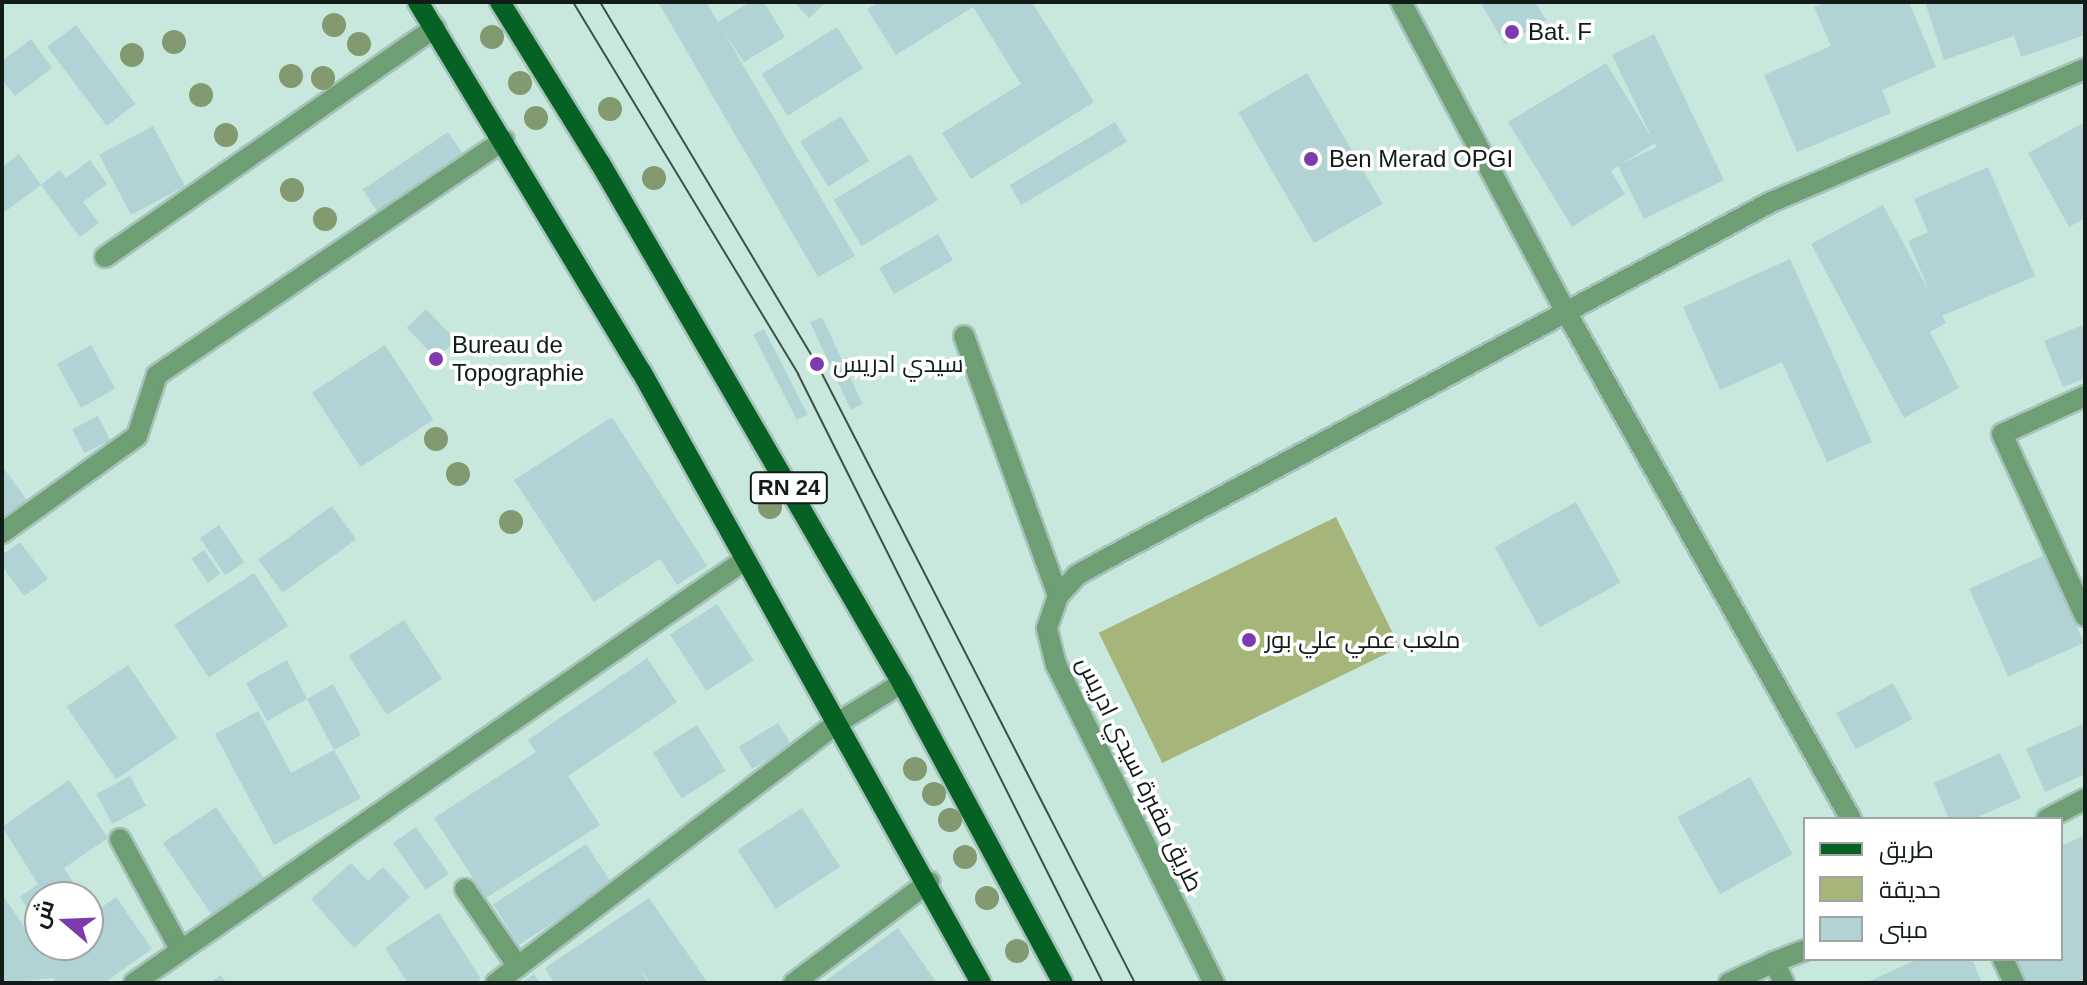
<!DOCTYPE html>
<html>
<head>
<meta charset="utf-8">
<style>
	body { margin:0 }
	#map { position:relative; width:2087px; height:985px; overflow:hidden; background:#c8e7dd; font-family:Helvetica,Cairo,sans-serif }
	div>[style] { position:absolute }
	.green>* { inset:0; background:#a6b67a; transform-origin:0 0 }
	.building>* { inset:0; background:#b2d3d5; transform-origin:0 0 }
	.roads { filter:drop-shadow(2px 0 #a7c2ba) drop-shadow(-2px 0 #a7c2ba) drop-shadow(0 2px #a7c2ba) drop-shadow(0 -2px #a7c2ba) }
	.minor>* { height:20px; margin:-10px; padding:0 10px; transform-origin:10px; border-radius:10px; background:#6e9f74 }
	.major>* { height:20px; margin:-10px; padding:0 10px; transform-origin:10px; border-radius:10px; background:#066224 }
	.tram>* { height:2px; margin:-1px; padding:0 1px; transform-origin:1px; border-radius:1px; background:#3f4f4a }
	.trees>* { width:24px; height:24px; margin:-12px; border-radius:50%; background:#839970 }
	.dots>* { width:22px; height:22px; translate:-50% -50%; box-sizing:border-box; border:4px solid #fff; border-radius:50% }
	span { translate:-50% -50%; white-space:nowrap; text-align:center; line-height:1.15; -webkit-text-stroke:7px #fff; paint-order:stroke }
	.shield-label span { padding:2px 6px; background:#fff; border:2px solid; border-radius:6px; -webkit-text-stroke-width:0 }
	.shield-label { font-size:22px; color:#111c19; font-weight:700 }
	.poi-label { font-size:24px; color:#111c19 }
	.left { translate:0 -50%; text-align:left }
	.street-label { font-size:24px; color:#111c19 }
	.frame { position:absolute; inset:0; border:4px solid #111c19; pointer-events:none }
	.legend { position:absolute; left:1803px; top:817px; width:260px; height:144px; box-sizing:border-box; background:#fff; border:2px solid #a0a4a3; margin:0; padding:10px 14px; list-style:none; font-size:24px; color:#111c19 }
	.legend li { display:flex; align-items:center; gap:16px; height:40px }
	.legend b { width:40px; border:2px solid #a0a4a3 }
	.north { position:absolute; left:24px; top:881px; width:80px; height:80px; box-sizing:border-box; background:#fff; border:2px solid #a0a4a3; border-radius:50%; rotate:289deg; font-size:22px; font-weight:700; line-height:32px; text-align:center; color:#111c19 }
	.north::after { content:''; display:block; margin:auto; width:28px; height:36px; background:#7e3baf; clip-path:polygon(50% 0,100% 100%,50% 72%,0 100%) }
</style>
</head>
<body>
<div id="map">
	<div class="green">
		<i style="left:1336px;top:517px;width:145px;height:264px;rotate:64deg"></i>
	</div>
	<div class="building">
		<i style="clip-path:polygon(658px 2px,706px 2px,718px 22px,750px 2px,764px 2px,785px 37px,744px 62px,723px 31px,855px 256px,818px 277px)"></i>
		<i style="clip-path:polygon(794px 2px,826px 2px,809px 18px)"></i>
		<i style="clip-path:polygon(879px 2px,1032px 2px,1094px 102px,971px 179px,942px 133px,1021px 84px,973px 7px,896px 55px,867px 9px)"></i>
		<i style="clip-path:polygon(1480px 2px,1535px 2px,1546px 20px,1505px 44px)"></i>
		<i style="clip-path:polygon(1826px 2px,1909px 2px,1936px 67px,1882px 90px,1891px 113px,1797px 152px,1764px 75px,1831px 46px,1814px 7px)"></i>
		<i style="clip-path:polygon(1925px 2px,2085px 2px,2085px 35px,2021px 57px,2014px 36px,1944px 60px)"></i>
		<i style="left:76px;top:25px;width:99px;height:36px;rotate:53deg"></i>
		<i style="left:837px;top:27px;width:49px;height:89px;rotate:58deg"></i>
		<i style="clip-path:polygon(evenodd,1654px 34px,1724px 180px,1644px 219px,1618px 166px,1611px 171px,1625px 194px,1572px 227px,1508px 122px,1606px 63px,1653px 140px,1612px 55px,1654px 34px,1655px 143px,1657px 147px,1625px 162px,1624px 162px,1655px 143px)"></i>
		<i style="clip-path:polygon(31px 39px,52px 68px,15px 96px,2px 80px,2px 61px)"></i>
		<i style="left:1307px;top:73px;width:151px;height:79px;rotate:60deg"></i>
		<i style="left:841px;top:116px;width:53px;height:48px;rotate:58deg"></i>
		<i style="left:1115px;top:122px;width:23px;height:123px;rotate:59deg"></i>
		<i style="clip-path:polygon(2085px 122px,2085px 218px,2069px 227px,2028px 153px)"></i>
		<i style="left:153px;top:126px;width:68px;height:61px;rotate:62deg"></i>
		<i style="left:448px;top:132px;width:30px;height:103px;rotate:56deg"></i>
		<i style="clip-path:polygon(19px 154px,41px 185px,2px 214px,2px 167px)"></i>
		<i style="left:910px;top:154px;width:54px;height:89px;rotate:59deg"></i>
		<i style="clip-path:polygon(90px 160px,107px 184px,83px 202px,99px 223px,80px 237px,41px 185px,60px 170px,66px 178px)"></i>
		<i style="clip-path:polygon(1988px 167px,2035px 276px,1942px 316px,1946px 323px,1930px 332px,1959px 388px,1904px 418px,1811px 244px,1883px 205px,1930px 293px,1908px 241px,1928px 232px,1914px 199px)"></i>
		<i style="left:938px;top:234px;width:30px;height:68px;rotate:60deg"></i>
		<i style="clip-path:polygon(1790px 259px,1872px 442px,1827px 462px,1782px 362px,1720px 390px,1683px 307px)"></i>
		<i style="left:426px;top:309px;width:43px;height:27px;rotate:46deg"></i>
		<i style="left:822px;top:317px;width:96px;height:13px;rotate:65deg"></i>
		<i style="clip-path:polygon(2085px 324px,2085px 378px,2063px 387px,2044px 341px)"></i>
		<i style="left:764px;top:329px;width:96px;height:12px;rotate:63deg"></i>
		<i style="left:91px;top:345px;width:50px;height:39px;rotate:61deg"></i>
		<i style="left:385px;top:345px;width:89px;height:87px;rotate:57deg"></i>
		<i style="left:98px;top:416px;width:27px;height:29px;rotate:63deg"></i>
		<i style="clip-path:polygon(612px 417px,707px 566px,677px 585px,660px 559px,594px 602px,514px 480px)"></i>
		<i style="clip-path:polygon(2px 466px,29px 503px,2px 524px)"></i>
		<i style="left:1576px;top:502px;width:92px;height:93px;rotate:61deg"></i>
		<i style="left:332px;top:506px;width:41px;height:91px;rotate:54deg"></i>
		<i style="left:219px;top:525px;width:45px;height:23px;rotate:56deg"></i>
		<i style="clip-path:polygon(20px 542px,48px 579px,24px 596px,2px 566px,2px 555px)"></i>
		<i style="left:204px;top:550px;width:29px;height:15px;rotate:56deg"></i>
		<i style="left:2045px;top:555px;width:96px;height:83px;rotate:66deg"></i>
		<i style="left:254px;top:573px;width:63px;height:95px;rotate:57deg"></i>
		<i style="left:717px;top:604px;width:67px;height:56px;rotate:57deg"></i>
		<i style="left:404px;top:620px;width:70px;height:66px;rotate:57deg"></i>
		<i style="clip-path:polygon(647px 658px,677px 702px,568px 776px,600px 825px,486px 898px,434px 818px,536px 752px,528px 740px)"></i>
		<i style="clip-path:polygon(287px 660px,307px 699px,333px 684px,361px 735px,334px 750px,307px 699px,267px 721px,246px 683px)"></i>
		<i style="left:128px;top:665px;width:88px;height:74px;rotate:56deg"></i>
		<i style="left:1893px;top:683px;width:41px;height:64px;rotate:62deg"></i>
		<i style="clip-path:polygon(258px 711px,291px 773px,334px 750px,361px 798px,274px 845px,215px 734px)"></i>
		<i style="left:778px;top:723px;width:26px;height:46px;rotate:59deg"></i>
		<i style="clip-path:polygon(2085px 723px,2085px 774px,2045px 792px,2026px 749px)"></i>
		<i style="left:697px;top:725px;width:54px;height:52px;rotate:58deg"></i>
		<i style="clip-path:polygon(2000px 753px,2021px 798px,1973px 819px,1949px 819px,1934px 783px)"></i>
		<i style="left:130px;top:776px;width:34px;height:38px;rotate:62deg"></i>
		<i style="left:1750px;top:777px;width:88px;height:83px;rotate:61deg"></i>
		<i style="clip-path:polygon(69px 780px,108px 838px,64px 868px,83px 897px,40px 897px,40px 926px,20px 897px,38px 884px,2px 827px)"></i>
		<i style="left:216px;top:807px;width:88px;height:64px;rotate:56deg"></i>
		<i style="left:802px;top:808px;width:70px;height:77px;rotate:57deg"></i>
		<i style="left:416px;top:827px;width:57px;height:28px;rotate:55deg"></i>
		<i style="clip-path:polygon(2085px 835px,2085px 983px,2023px 983px,2012px 959px,2061px 959px,2061px 846px)"></i>
		<i style="left:586px;top:844px;width:48px;height:111px;rotate:57deg"></i>
		<i style="clip-path:polygon(351px 863px,368px 881px,383px 867px,410px 897px,354px 948px,311px 899px)"></i>
		<i style="clip-path:polygon(2px 894px,40px 950px,47px 945px,88px 945px,88px 917px,116px 897px,152px 949px,104px 983px,56px 983px,53px 978px,2px 983px)"></i>
		<i style="clip-path:polygon(649px 898px,708px 983px,650px 983px,638px 966px,648px 983px,554px 983px,545px 968px)"></i>
		<i style="clip-path:polygon(439px 913px,481px 979px,475px 983px,408px 983px,385px 948px)"></i>
		<i style="clip-path:polygon(898px 928px,937px 983px,823px 983px)"></i>
		<i style="clip-path:polygon(1918px 959px,1972px 959px,1982px 983px,1865px 983px)"></i>
		<i style="clip-path:polygon(534px 974px,540px 983px,521px 983px)"></i>
		<i style="clip-path:polygon(221px 975px,226px 983px,209px 983px)"></i>
	</div>
	<div class="roads">
		<div class="minor">
			<i style="left:1401px;top:2px;width:349px;rotate:62deg"></i>
			<i style="left:1565px;top:310px;width:584px;rotate:60.67deg"></i>
			<i style="left:105px;top:257px;width:402px;rotate:-34.8deg"></i>
			<i style="left:964px;top:336px;width:276px;rotate:70.1deg"></i>
			<i style="left:2085px;top:396px;width:91px;rotate:155.4deg"></i>
			<i style="left:2002px;top:434px;width:200px;rotate:65.5deg"></i>
			<i style="left:2px;top:533px;width:166px;rotate:-35.7deg"></i>
			<i style="left:137px;top:436px;width:64px;rotate:-71.8deg"></i>
			<i style="left:157px;top:375px;width:419px;rotate:-34.1deg"></i>
			<i style="left:2047px;top:819px;width:43px;rotate:-27.8deg"></i>
			<i style="left:120px;top:839px;width:123px;rotate:61.4deg"></i>
			<i style="left:465px;top:889px;width:94px;rotate:55.8deg"></i>
			<i style="left:2003px;top:959px;width:26px;rotate:65deg"></i>
			<i style="left:134px;top:983px;width:743px;rotate:-34.7deg"></i>
			<i style="left:496px;top:983px;width:431px;rotate:-37.3deg"></i>
			<i style="left:839px;top:722px;width:74px;rotate:-31.8deg"></i>
			<i style="left:794px;top:983px;width:169px;rotate:-36.8deg"></i>
			<i style="left:1214px;top:983px;width:355px;rotate:-116.4deg"></i>
			<i style="left:1056px;top:665px;width:38px;rotate:-104deg"></i>
			<i style="left:1047px;top:628px;width:34px;rotate:-71deg"></i>
			<i style="left:1058px;top:596px;width:28px;rotate:-48deg"></i>
			<i style="left:1077px;top:575px;width:33px;rotate:-29deg"></i>
			<i style="left:1106px;top:559px;width:753px;rotate:-28.23deg"></i>
			<i style="left:1769px;top:203px;width:343px;rotate:-23deg"></i>
			<i style="left:1729px;top:983px;width:50px;rotate:-25deg"></i>
			<i style="left:1784px;top:983px;width:23px;rotate:-115deg"></i>
			<i style="left:1774px;top:962px;width:33px;rotate:-21deg"></i>
		</div>
		<div class="major">
			<i style="left:418px;top:2px;width:431px;rotate:58.9deg"></i>
			<i style="left:641px;top:371px;width:700px;rotate:60.95deg"></i>
			<i style="left:500px;top:2px;width:190px;rotate:58.2deg"></i>
			<i style="left:600px;top:163px;width:601px;rotate:59.85deg"></i>
			<i style="left:902px;top:683px;width:340px;rotate:61.8deg"></i>
		</div>
	</div>
	<div class="tram">
		<i style="left:573px;top:2px;width:435px;rotate:58.8deg"></i>
		<i style="left:798px;top:374px;width:681px;rotate:63.4deg"></i>
		<i style="left:600px;top:2px;width:422px;rotate:59.1deg"></i>
		<i style="left:817px;top:364px;width:696px;rotate:62.81deg"></i>
	</div>
	<div class="trees">
		<i style="left:334px;top:25px"></i>
		<i style="left:492px;top:37px"></i>
		<i style="left:174px;top:42px"></i>
		<i style="left:359px;top:44px"></i>
		<i style="left:132px;top:55px"></i>
		<i style="left:291px;top:76px"></i>
		<i style="left:323px;top:78px"></i>
		<i style="left:520px;top:83px"></i>
		<i style="left:201px;top:95px"></i>
		<i style="left:610px;top:109px"></i>
		<i style="left:536px;top:118px"></i>
		<i style="left:226px;top:135px"></i>
		<i style="left:654px;top:178px"></i>
		<i style="left:292px;top:190px"></i>
		<i style="left:325px;top:219px"></i>
		<i style="left:436px;top:439px"></i>
		<i style="left:458px;top:474px"></i>
		<i style="left:770px;top:507px"></i>
		<i style="left:511px;top:522px"></i>
		<i style="left:915px;top:769px"></i>
		<i style="left:934px;top:794px"></i>
		<i style="left:950px;top:820px"></i>
		<i style="left:965px;top:857px"></i>
		<i style="left:987px;top:898px"></i>
		<i style="left:1017px;top:951px"></i>
	</div>
	<div class="dots">
		<i style="left:1512px;top:32px;background:#7e3baf"></i>
		<i style="left:1311px;top:159px;background:#7e3baf"></i>
		<i style="left:436px;top:359px;background:#7e3baf"></i>
		<i style="left:817px;top:364px;background:#7e3baf"></i>
		<i style="left:1249px;top:640px;background:#7e3baf"></i>
	</div>
	<div class="shield-label">
		<span style="left:789px;top:488px">RN 24</span>
	</div>
	<div class="poi-label">
		<span class="left" style="left:1528px;top:32px">Bat. F</span>
		<span class="left" style="left:1329px;top:159px">Ben Merad OPGI</span>
		<span class="left" style="left:452px;top:359px">Bureau de<br>Topographie</span>
		<span class="left" style="left:833px;top:364px">سيدي ادريس</span>
		<span class="left" style="left:1265px;top:640px">ملعب عمي علي بور</span>
	</div>
	<div class="street-label">
		<span style="left:1140px;top:774px;rotate:64deg">طريق مقبرة سيدي ادريس</span>
	</div>
	<div class="frame"></div>
	<ul class="legend">
	<li><b style="height:10px;background:#066224"></b>طريق</li>
	<li><b style="height:22px;background:#a6b67a"></b>حديقة</li>
	<li><b style="height:22px;background:#b2d3d5"></b>مبنى</li>
	</ul>
	<div class="north">ش</div>
</div>
</body>
</html>
